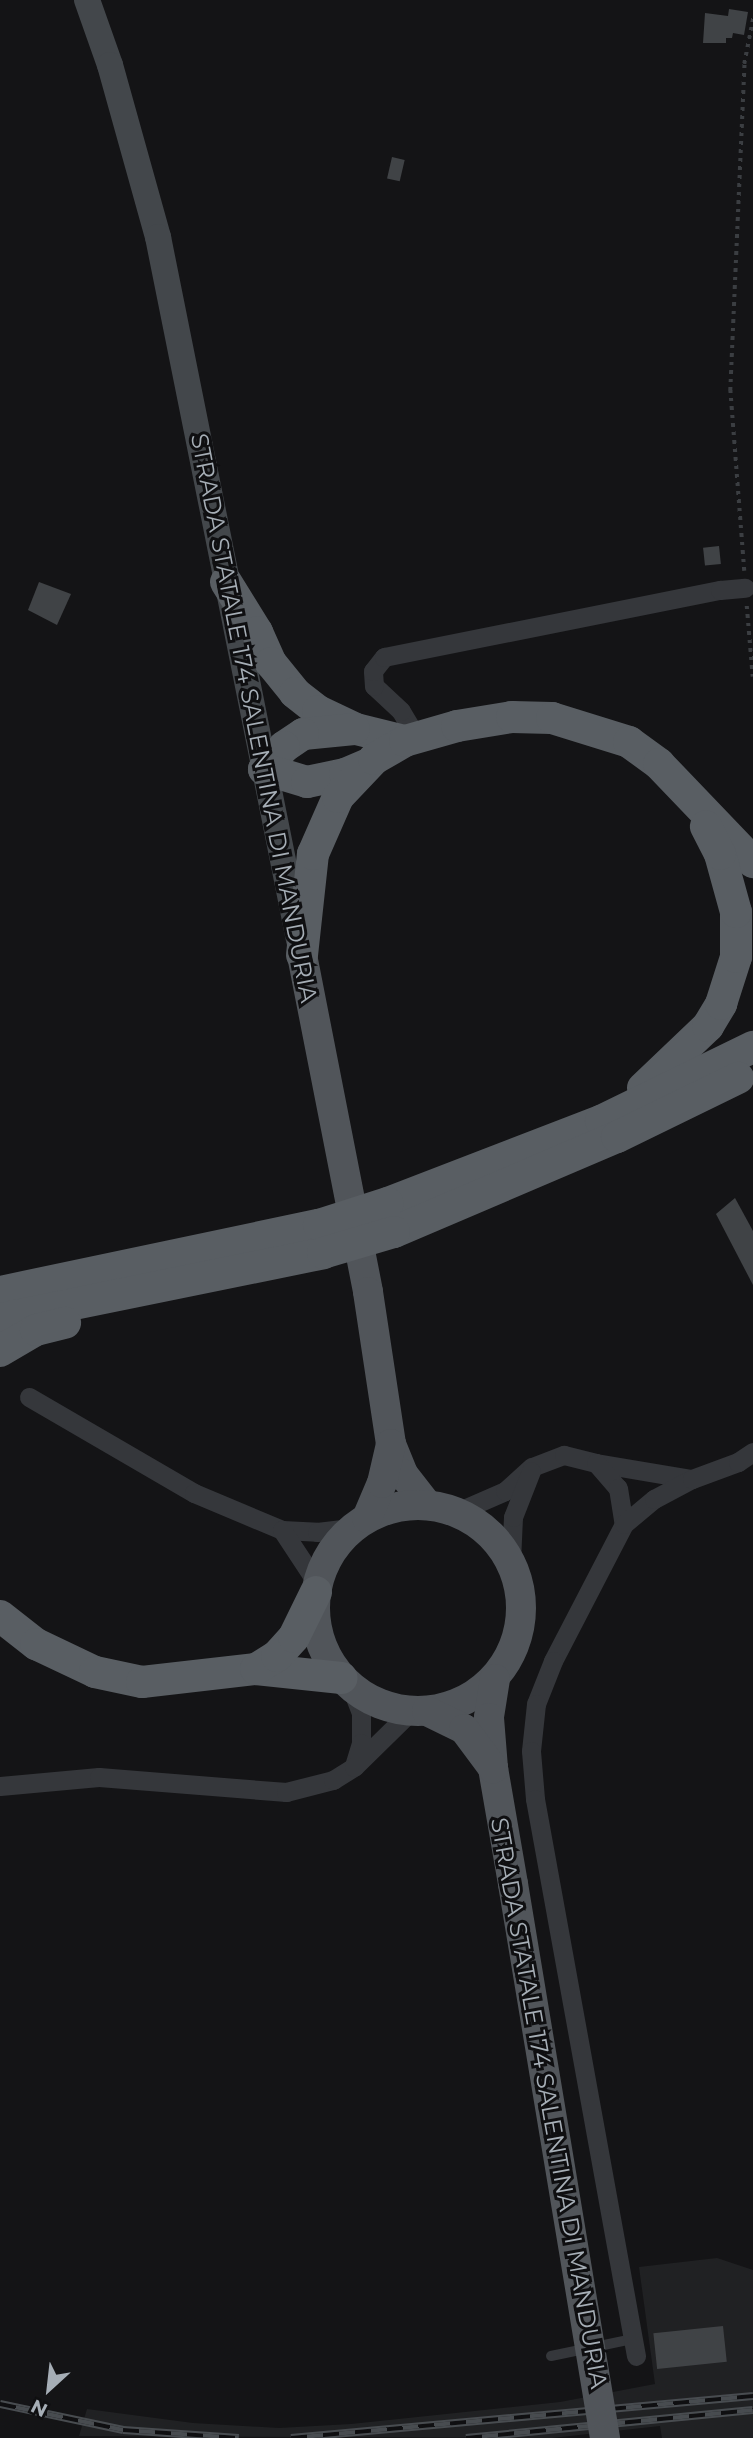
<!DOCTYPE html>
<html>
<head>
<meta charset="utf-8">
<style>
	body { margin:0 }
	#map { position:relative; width:753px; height:2438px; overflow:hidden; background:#141416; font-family:Montserrat,sans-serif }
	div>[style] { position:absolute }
	.built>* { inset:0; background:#202123 }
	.building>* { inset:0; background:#404346; transform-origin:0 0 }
	.path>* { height:3.5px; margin-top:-1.75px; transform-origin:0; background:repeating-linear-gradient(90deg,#3b3e42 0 3.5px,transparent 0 8.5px) }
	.service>* { height:10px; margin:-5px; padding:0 5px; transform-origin:5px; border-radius:5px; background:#35373b }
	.minor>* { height:19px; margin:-9.5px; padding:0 9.5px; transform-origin:9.5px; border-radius:9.5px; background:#35373b }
	.secondary>* { height:26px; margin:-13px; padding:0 13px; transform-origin:13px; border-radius:13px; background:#43474b }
	.primary>* { height:30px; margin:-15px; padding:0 15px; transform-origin:15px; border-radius:15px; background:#51555a }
	.primary>.ring { margin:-15px; padding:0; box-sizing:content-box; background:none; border:30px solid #51555a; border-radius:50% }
	.trunk>* { height:32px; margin:-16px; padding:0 16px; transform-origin:16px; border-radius:16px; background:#595e63 }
	.rail>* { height:8px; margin-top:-4px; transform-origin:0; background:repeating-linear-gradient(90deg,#0f0f11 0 16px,#484c50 0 32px); box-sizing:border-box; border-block:2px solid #484c50 }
	.primary-bridge>* { height:30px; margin:-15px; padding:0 15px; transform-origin:15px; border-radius:15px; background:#51555a }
	.trunk-bridge>* { height:32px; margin:-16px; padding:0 16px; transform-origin:16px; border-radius:16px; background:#595e63 }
	span { translate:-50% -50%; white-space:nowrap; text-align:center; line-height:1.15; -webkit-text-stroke:6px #0f0f11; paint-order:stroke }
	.street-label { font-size:24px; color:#a6aeb6 }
	.north { position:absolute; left:14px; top:2354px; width:70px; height:70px; -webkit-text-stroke:5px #0f0f11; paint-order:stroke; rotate:207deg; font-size:19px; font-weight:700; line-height:28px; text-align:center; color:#a6aeb6 }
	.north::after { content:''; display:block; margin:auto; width:24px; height:32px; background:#a6aeb6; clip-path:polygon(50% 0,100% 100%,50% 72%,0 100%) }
</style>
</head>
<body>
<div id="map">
	<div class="built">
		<i style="clip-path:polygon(717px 2258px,753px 2270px,753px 2438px,662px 2438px,660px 2426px,552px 2438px,79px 2436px,87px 2409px,193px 2423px,279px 2428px,351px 2424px,560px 2402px,655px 2384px,639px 2267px)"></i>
	</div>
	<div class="building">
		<i style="clip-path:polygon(729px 9px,748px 12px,744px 35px,733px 33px,732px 38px,726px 38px,726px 43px,703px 43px,705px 13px,728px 16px)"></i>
		<i style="left:392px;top:157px;width:13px;height:22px;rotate:13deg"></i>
		<i style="left:719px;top:546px;width:18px;height:16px;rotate:84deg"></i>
		<i style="clip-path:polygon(39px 582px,71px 594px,57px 625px,28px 610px)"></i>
		<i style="clip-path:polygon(735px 1198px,753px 1231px,753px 1285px,716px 1214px)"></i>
		<i style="left:723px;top:2326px;width:36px;height:70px;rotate:84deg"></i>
	</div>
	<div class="path">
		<i style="left:744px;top:571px;width:181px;rotate:-94.4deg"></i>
		<i style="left:730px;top:391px;width:327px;rotate:-87.5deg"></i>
		<i style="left:744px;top:64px;width:47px;rotate:-78.9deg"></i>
		<i style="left:747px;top:606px;width:71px;rotate:85.2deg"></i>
	</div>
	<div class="service">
		<i style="left:551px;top:2356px;width:84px;rotate:-11.7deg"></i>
	</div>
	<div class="minor">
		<i style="left:417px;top:738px;width:31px;rotate:-121deg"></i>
		<i style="left:401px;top:711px;width:37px;rotate:-137deg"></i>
		<i style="left:374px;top:686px;width:15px;rotate:-94deg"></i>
		<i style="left:373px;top:671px;width:18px;rotate:-52deg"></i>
		<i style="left:384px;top:657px;width:343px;rotate:-11.3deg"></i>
		<i style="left:720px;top:590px;width:25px;rotate:-5deg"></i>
		<i style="left:29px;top:1397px;width:191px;rotate:30.2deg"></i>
		<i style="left:194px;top:1493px;width:95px;rotate:22.8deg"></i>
		<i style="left:282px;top:1530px;width:35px;rotate:3deg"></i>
		<i style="left:317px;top:1532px;width:34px;rotate:-7deg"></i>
		<i style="left:596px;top:1463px;width:97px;rotate:9.5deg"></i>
		<i style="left:457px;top:1512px;width:52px;rotate:-23.6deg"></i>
		<i style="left:505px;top:1491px;width:36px;rotate:-42deg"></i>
		<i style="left:532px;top:1467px;width:34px;rotate:-21deg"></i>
		<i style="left:564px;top:1455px;width:33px;rotate:14deg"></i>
		<i style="left:596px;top:1463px;width:33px;rotate:49deg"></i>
		<i style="left:618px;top:1488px;width:36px;rotate:81deg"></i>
		<i style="left:624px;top:1524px;width:154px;rotate:117.4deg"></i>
		<i style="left:553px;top:1661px;width:46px;rotate:111.6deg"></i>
		<i style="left:536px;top:1704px;width:47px;rotate:96.1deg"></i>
		<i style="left:531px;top:1751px;width:48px;rotate:85.2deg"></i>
		<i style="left:535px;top:1799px;width:566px;rotate:79.72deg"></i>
		<i style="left:624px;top:1524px;width:39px;rotate:-40deg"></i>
		<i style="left:654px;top:1499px;width:43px;rotate:-27.8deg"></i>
		<i style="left:692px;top:1479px;width:49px;rotate:-20.3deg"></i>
		<i style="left:738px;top:1462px;width:18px;rotate:-34deg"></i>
		<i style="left:282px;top:1530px;width:64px;rotate:56.6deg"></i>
		<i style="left:511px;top:1561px;width:44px;rotate:-87.4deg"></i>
		<i style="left:513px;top:1517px;width:49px;rotate:-68.6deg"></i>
		<i style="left:351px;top:1687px;width:28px;rotate:69deg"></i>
		<i style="left:361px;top:1713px;width:30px;rotate:90deg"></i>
		<i style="left:361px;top:1743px;width:24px;rotate:107deg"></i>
		<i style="left:0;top:1786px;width:99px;rotate:-5.2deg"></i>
		<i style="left:99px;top:1777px;width:188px;rotate:4.6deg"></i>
		<i style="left:286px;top:1792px;width:49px;rotate:-14.3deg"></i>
		<i style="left:333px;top:1780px;width:25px;rotate:-32deg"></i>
		<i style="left:354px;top:1767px;width:80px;rotate:-44.5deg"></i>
	</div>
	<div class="secondary">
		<i style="left:87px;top:0;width:69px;rotate:70.5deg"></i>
		<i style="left:110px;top:65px;width:179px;rotate:74.4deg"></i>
		<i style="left:158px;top:237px;width:717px;rotate:78.66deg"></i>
	</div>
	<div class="primary">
		<i style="left:302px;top:955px;width:343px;rotate:78.9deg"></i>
		<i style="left:368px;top:1292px;width:154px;rotate:81.4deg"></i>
		<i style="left:391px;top:1444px;width:32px;rotate:68deg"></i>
		<i style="left:403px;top:1474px;width:39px;rotate:52deg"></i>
		<i class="ring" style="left:315px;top:1505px;width:176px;height:176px"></i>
		<i style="left:367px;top:1518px;width:38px;rotate:-67deg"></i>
		<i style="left:382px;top:1483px;width:40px;rotate:-77deg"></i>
		<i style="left:495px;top:1679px;width:39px;rotate:99deg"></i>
		<i style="left:489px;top:1718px;width:50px;rotate:85.4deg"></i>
		<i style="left:493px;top:1768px;width:118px;rotate:80.2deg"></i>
		<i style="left:427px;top:1711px;width:41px;rotate:25.9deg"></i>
		<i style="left:464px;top:1729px;width:49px;rotate:53.4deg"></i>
	</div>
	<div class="trunk">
		<i style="left:226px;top:582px;width:59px;rotate:58.2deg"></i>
		<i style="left:257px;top:632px;width:34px;rotate:66deg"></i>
		<i style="left:271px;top:663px;width:38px;rotate:51deg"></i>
		<i style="left:295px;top:693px;width:29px;rotate:38deg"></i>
		<i style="left:318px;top:711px;width:42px;rotate:25.3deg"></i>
		<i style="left:356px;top:729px;width:50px;rotate:13.8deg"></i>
		<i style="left:354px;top:729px;width:51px;rotate:174.4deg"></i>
		<i style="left:303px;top:734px;width:23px;rotate:146deg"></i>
		<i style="left:284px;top:747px;width:30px;rotate:132deg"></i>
		<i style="left:264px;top:769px;width:45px;rotate:16.8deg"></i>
		<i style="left:307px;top:782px;width:39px;rotate:-12deg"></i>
		<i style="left:345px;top:774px;width:23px;rotate:-23deg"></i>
		<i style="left:302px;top:955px;width:102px;rotate:-83.8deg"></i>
		<i style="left:313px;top:854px;width:62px;rotate:-66.3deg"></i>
		<i style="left:338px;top:797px;width:52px;rotate:-46.5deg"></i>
		<i style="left:374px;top:759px;width:36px;rotate:-30deg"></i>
		<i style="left:405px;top:741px;width:54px;rotate:-16.1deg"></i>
		<i style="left:457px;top:726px;width:56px;rotate:-9.3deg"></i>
		<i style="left:512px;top:717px;width:40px;rotate:1.4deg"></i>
		<i style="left:552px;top:718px;width:81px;rotate:17.3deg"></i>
		<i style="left:629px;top:742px;width:37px;rotate:36deg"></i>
		<i style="left:659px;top:764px;width:136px;rotate:46.2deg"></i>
		<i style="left:643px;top:1088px;width:90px;rotate:-43.6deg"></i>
		<i style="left:708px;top:1026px;width:26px;rotate:-59deg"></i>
		<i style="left:721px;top:1004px;width:49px;rotate:-72.3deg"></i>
		<i style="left:736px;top:957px;width:45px;rotate:-90deg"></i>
		<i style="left:736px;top:912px;width:60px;rotate:-105.4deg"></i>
		<i style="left:720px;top:854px;width:31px;rotate:-117deg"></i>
		<i style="left:388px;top:1203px;width:228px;rotate:-21.1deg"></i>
		<i style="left:601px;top:1121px;width:169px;rotate:-26deg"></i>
		<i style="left:394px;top:1232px;width:242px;rotate:-23.1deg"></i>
		<i style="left:617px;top:1137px;width:135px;rotate:-26deg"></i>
		<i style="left:0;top:1292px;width:326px;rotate:-11.9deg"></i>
		<i style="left:0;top:1319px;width:330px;rotate:-11.5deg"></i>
		<i style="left:0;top:1351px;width:42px;rotate:-30.3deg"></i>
		<i style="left:36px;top:1330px;width:30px;rotate:-14deg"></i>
		<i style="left:0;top:1616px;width:46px;rotate:37.9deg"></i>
		<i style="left:36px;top:1644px;width:65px;rotate:25.4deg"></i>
		<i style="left:95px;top:1672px;width:48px;rotate:12deg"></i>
		<i style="left:142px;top:1682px;width:115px;rotate:-6.5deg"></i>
		<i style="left:256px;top:1669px;width:86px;rotate:6deg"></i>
		<i style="left:256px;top:1669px;width:25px;rotate:-32deg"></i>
		<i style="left:277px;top:1656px;width:25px;rotate:-48deg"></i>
		<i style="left:294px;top:1637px;width:50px;rotate:-63.9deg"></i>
	</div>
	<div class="rail">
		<i style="left:0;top:2404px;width:126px;rotate:11.9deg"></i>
		<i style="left:123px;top:2430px;width:116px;rotate:3.9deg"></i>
		<i style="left:291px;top:2438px;width:464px;rotate:-5.2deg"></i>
		<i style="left:466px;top:2438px;width:288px;rotate:-5.6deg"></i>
	</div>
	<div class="primary-bridge">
		<i style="left:513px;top:1884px;width:562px;rotate:80.57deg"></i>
	</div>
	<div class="trunk-bridge">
		<i style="left:319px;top:1225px;width:72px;rotate:-17.7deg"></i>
		<i style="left:323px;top:1253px;width:74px;rotate:-16.5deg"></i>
	</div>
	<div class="street-label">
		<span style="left:254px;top:718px;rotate:79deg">STRADA STATALE 174 SALENTINA DI MANDURIA</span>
		<span style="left:549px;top:2103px;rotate:80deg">STRADA STATALE 174 SALENTINA DI MANDURIA</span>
	</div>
	<div class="north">N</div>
</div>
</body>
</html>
